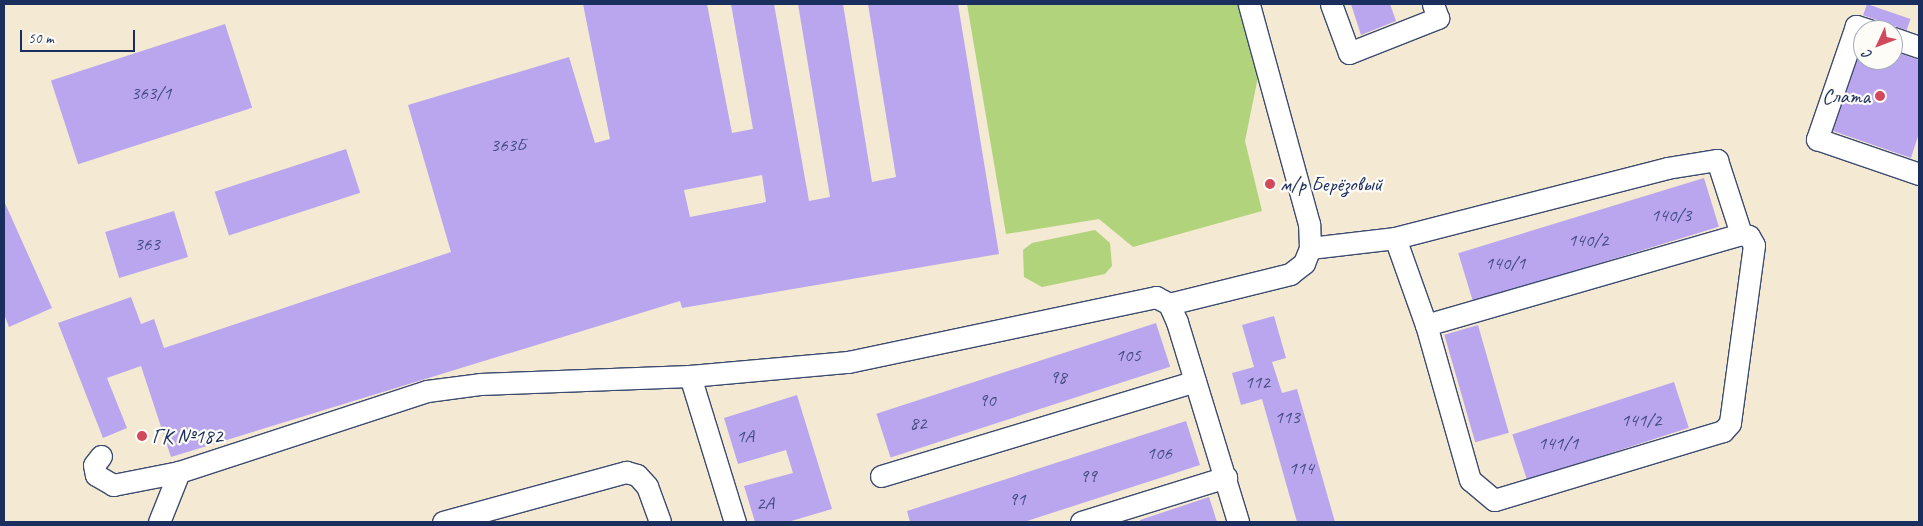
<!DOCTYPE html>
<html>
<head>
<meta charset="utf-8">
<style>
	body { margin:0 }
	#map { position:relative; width:1923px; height:526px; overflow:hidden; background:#f4e9d2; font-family:Caveat,sans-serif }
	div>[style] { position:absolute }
	.green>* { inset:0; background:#b1d37c }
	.building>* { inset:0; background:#baa6ef; transform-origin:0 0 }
	.roads { filter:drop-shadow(1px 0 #3c4b6f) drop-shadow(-1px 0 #3c4b6f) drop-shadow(0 1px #3c4b6f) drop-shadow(0 -1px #3c4b6f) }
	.minor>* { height:21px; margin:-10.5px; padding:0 10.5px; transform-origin:10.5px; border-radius:10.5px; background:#fff }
	.dots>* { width:14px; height:14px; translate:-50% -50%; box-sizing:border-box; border:2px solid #fdfcf7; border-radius:50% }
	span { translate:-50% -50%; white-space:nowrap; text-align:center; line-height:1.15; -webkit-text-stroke:4.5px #fdfcf7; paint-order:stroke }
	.number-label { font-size:19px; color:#434d82 }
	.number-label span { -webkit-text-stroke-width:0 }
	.poi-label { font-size:21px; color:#1b2f5e }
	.right { translate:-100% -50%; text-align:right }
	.left { translate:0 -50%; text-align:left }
	.frame { position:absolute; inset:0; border:5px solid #1b2f5e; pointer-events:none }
	.north { position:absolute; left:1853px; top:20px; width:50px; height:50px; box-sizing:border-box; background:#fdfcf7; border:1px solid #a3aaba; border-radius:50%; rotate:227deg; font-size:14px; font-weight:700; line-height:20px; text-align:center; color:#1b2f5e }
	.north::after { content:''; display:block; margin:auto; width:18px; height:22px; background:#d1495b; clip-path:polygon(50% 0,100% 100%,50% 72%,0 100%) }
	.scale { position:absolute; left:20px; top:30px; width:115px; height:22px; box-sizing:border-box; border:2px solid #1b2f5e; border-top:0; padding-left:6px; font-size:15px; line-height:18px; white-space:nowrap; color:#1b2f5e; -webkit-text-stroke:4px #fdfcf7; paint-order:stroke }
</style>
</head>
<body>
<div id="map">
	<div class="green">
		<i style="clip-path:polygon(967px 4px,1240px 4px,1260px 67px,1245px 141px,1262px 211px,1133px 247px,1099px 219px,1006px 234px)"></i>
		<i style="clip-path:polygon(1095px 230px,1110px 243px,1112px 266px,1105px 274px,1042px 287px,1024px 277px,1023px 250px,1032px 243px)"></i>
	</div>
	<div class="building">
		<i style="clip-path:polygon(evenodd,583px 4px,707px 4px,732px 133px,753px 129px,731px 4px,774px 4px,809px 201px,830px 197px,798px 4px,843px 4px,872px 182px,896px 177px,868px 4px,958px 4px,999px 254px,682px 308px,680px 301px,171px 457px,141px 366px,107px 378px,127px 428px,103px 438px,58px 323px,131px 297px,141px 324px,154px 319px,164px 348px,451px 252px,408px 105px,569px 57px,595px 143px,610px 139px,583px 4px,762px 175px,766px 202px,690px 217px,684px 190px,762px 175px)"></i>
		<i style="clip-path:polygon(1351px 4px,1390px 4px,1396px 21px,1361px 35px)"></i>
		<i style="left:1867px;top:4px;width:46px;height:12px;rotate:19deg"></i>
		<i style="left:225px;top:24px;width:88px;height:183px;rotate:72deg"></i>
		<i style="clip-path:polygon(1893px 51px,1919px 60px,1919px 133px,1911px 158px,1833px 131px,1857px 60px,1893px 60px)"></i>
		<i style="left:346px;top:149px;width:46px;height:138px;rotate:72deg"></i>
		<i style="left:1704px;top:178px;width:51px;height:257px;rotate:73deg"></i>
		<i style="clip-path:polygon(4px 201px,52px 308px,9px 327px,4px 314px)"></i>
		<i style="left:174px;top:211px;width:48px;height:72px;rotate:73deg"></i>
		<i style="clip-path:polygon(1274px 316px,1286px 358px,1272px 362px,1282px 393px,1297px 389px,1335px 522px,1297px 522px,1262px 399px,1241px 405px,1232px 373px,1254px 367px,1242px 325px)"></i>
		<i style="left:1156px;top:323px;width:46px;height:294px;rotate:72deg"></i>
		<i style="left:1478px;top:325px;width:112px;height:35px;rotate:74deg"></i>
		<i style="left:1674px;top:382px;width:48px;height:170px;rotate:72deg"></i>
		<i style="clip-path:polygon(797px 395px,832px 509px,788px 522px,755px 522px,744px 486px,793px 473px,786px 450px,738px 464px,724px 418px)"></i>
		<i style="clip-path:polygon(1186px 421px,1200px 465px,1024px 522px,910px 522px,907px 511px)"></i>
		<i style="clip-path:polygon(1209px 497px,1217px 522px,1140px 522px,1140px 520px)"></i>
	</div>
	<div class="roads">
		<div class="minor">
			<i style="left:1331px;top:4px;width:52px;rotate:69.8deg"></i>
			<i style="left:1349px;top:53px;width:96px;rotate:-21.5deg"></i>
			<i style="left:1438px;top:18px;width:15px;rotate:-110deg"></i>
			<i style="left:1869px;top:30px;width:14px;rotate:-163deg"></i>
			<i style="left:1856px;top:26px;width:120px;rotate:109deg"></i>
			<i style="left:1817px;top:139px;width:108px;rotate:18.9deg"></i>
			<i style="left:1893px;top:38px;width:28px;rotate:19deg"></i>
			<i style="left:1310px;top:248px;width:86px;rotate:-6.7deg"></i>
			<i style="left:1395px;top:238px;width:281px;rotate:-14.4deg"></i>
			<i style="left:1667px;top:168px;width:51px;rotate:-9.1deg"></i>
			<i style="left:1717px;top:160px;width:78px;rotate:72deg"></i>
			<i style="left:1741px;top:234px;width:8px;rotate:14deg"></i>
			<i style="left:1749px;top:236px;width:10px;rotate:61deg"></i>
			<i style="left:1754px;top:245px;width:180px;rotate:97.7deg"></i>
			<i style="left:1730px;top:423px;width:11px;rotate:131deg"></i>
			<i style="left:1723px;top:431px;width:239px;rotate:163.2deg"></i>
			<i style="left:1494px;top:500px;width:31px;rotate:-140deg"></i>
			<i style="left:1470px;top:480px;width:161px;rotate:-105.8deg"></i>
			<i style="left:1426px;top:325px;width:92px;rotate:-109.6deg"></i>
			<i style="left:1169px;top:304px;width:125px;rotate:-13.9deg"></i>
			<i style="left:1290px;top:274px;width:18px;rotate:-38deg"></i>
			<i style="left:1304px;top:263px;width:16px;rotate:-68deg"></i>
			<i style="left:1310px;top:248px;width:24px;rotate:-92deg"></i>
			<i style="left:1309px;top:224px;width:228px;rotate:-105.3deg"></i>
			<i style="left:1426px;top:325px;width:328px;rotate:-16.1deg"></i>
			<i style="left:690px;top:376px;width:153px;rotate:72.9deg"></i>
			<i style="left:101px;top:456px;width:11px;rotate:128deg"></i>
			<i style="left:94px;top:465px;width:10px;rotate:79deg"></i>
			<i style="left:96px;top:475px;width:20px;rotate:30deg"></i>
			<i style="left:113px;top:485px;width:67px;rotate:-11.1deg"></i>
			<i style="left:179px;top:472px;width:261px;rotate:-18.1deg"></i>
			<i style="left:427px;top:391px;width:53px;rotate:-7.5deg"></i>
			<i style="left:480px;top:384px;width:210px;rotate:-2.2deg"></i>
			<i style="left:690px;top:376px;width:159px;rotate:-5.1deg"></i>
			<i style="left:848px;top:362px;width:315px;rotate:-11.9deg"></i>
			<i style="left:1156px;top:297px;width:15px;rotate:28deg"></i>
			<i style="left:1169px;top:304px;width:20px;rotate:66deg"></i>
			<i style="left:1177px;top:322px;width:209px;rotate:73deg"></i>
			<i style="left:881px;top:476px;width:328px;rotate:-16.8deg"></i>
			<i style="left:159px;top:522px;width:54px;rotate:-68.2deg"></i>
			<i style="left:443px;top:522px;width:190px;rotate:-15.3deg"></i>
			<i style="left:626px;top:472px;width:11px;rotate:15deg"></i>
			<i style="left:637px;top:475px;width:15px;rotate:48deg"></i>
			<i style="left:647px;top:486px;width:38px;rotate:70deg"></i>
			<i style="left:1081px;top:522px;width:152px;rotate:-17.2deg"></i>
		</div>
	</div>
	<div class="dots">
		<i style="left:1880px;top:96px;background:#d1495b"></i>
		<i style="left:1270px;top:184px;background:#d1495b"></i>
		<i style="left:142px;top:436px;background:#d1495b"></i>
	</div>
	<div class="number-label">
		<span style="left:151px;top:94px">363/1</span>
		<span style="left:508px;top:146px">363Б</span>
		<span style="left:1671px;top:216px">140/3</span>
		<span style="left:1588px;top:241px">140/2</span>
		<span style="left:147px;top:245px">363</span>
		<span style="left:1505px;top:264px">140/1</span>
		<span style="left:1128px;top:356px">105</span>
		<span style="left:1058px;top:378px">98</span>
		<span style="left:1257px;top:383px">112</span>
		<span style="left:987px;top:401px">90</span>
		<span style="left:1287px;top:418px">113</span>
		<span style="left:1641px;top:421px">141/2</span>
		<span style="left:918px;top:424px">82</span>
		<span style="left:745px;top:437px">1А</span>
		<span style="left:1558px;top:444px">141/1</span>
		<span style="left:1159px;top:454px">106</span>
		<span style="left:1301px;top:469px">114</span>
		<span style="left:1088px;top:477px">99</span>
		<span style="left:1017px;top:500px">91</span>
		<span style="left:765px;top:504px">2А</span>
	</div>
	<div class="poi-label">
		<span class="right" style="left:1870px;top:96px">Слата</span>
		<span class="left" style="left:1280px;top:184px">м/р Берёзовый</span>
		<span class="left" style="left:152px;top:436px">ГК №182</span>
	</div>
	<div class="frame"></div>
	<div class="north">С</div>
	<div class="scale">50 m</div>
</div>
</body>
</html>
